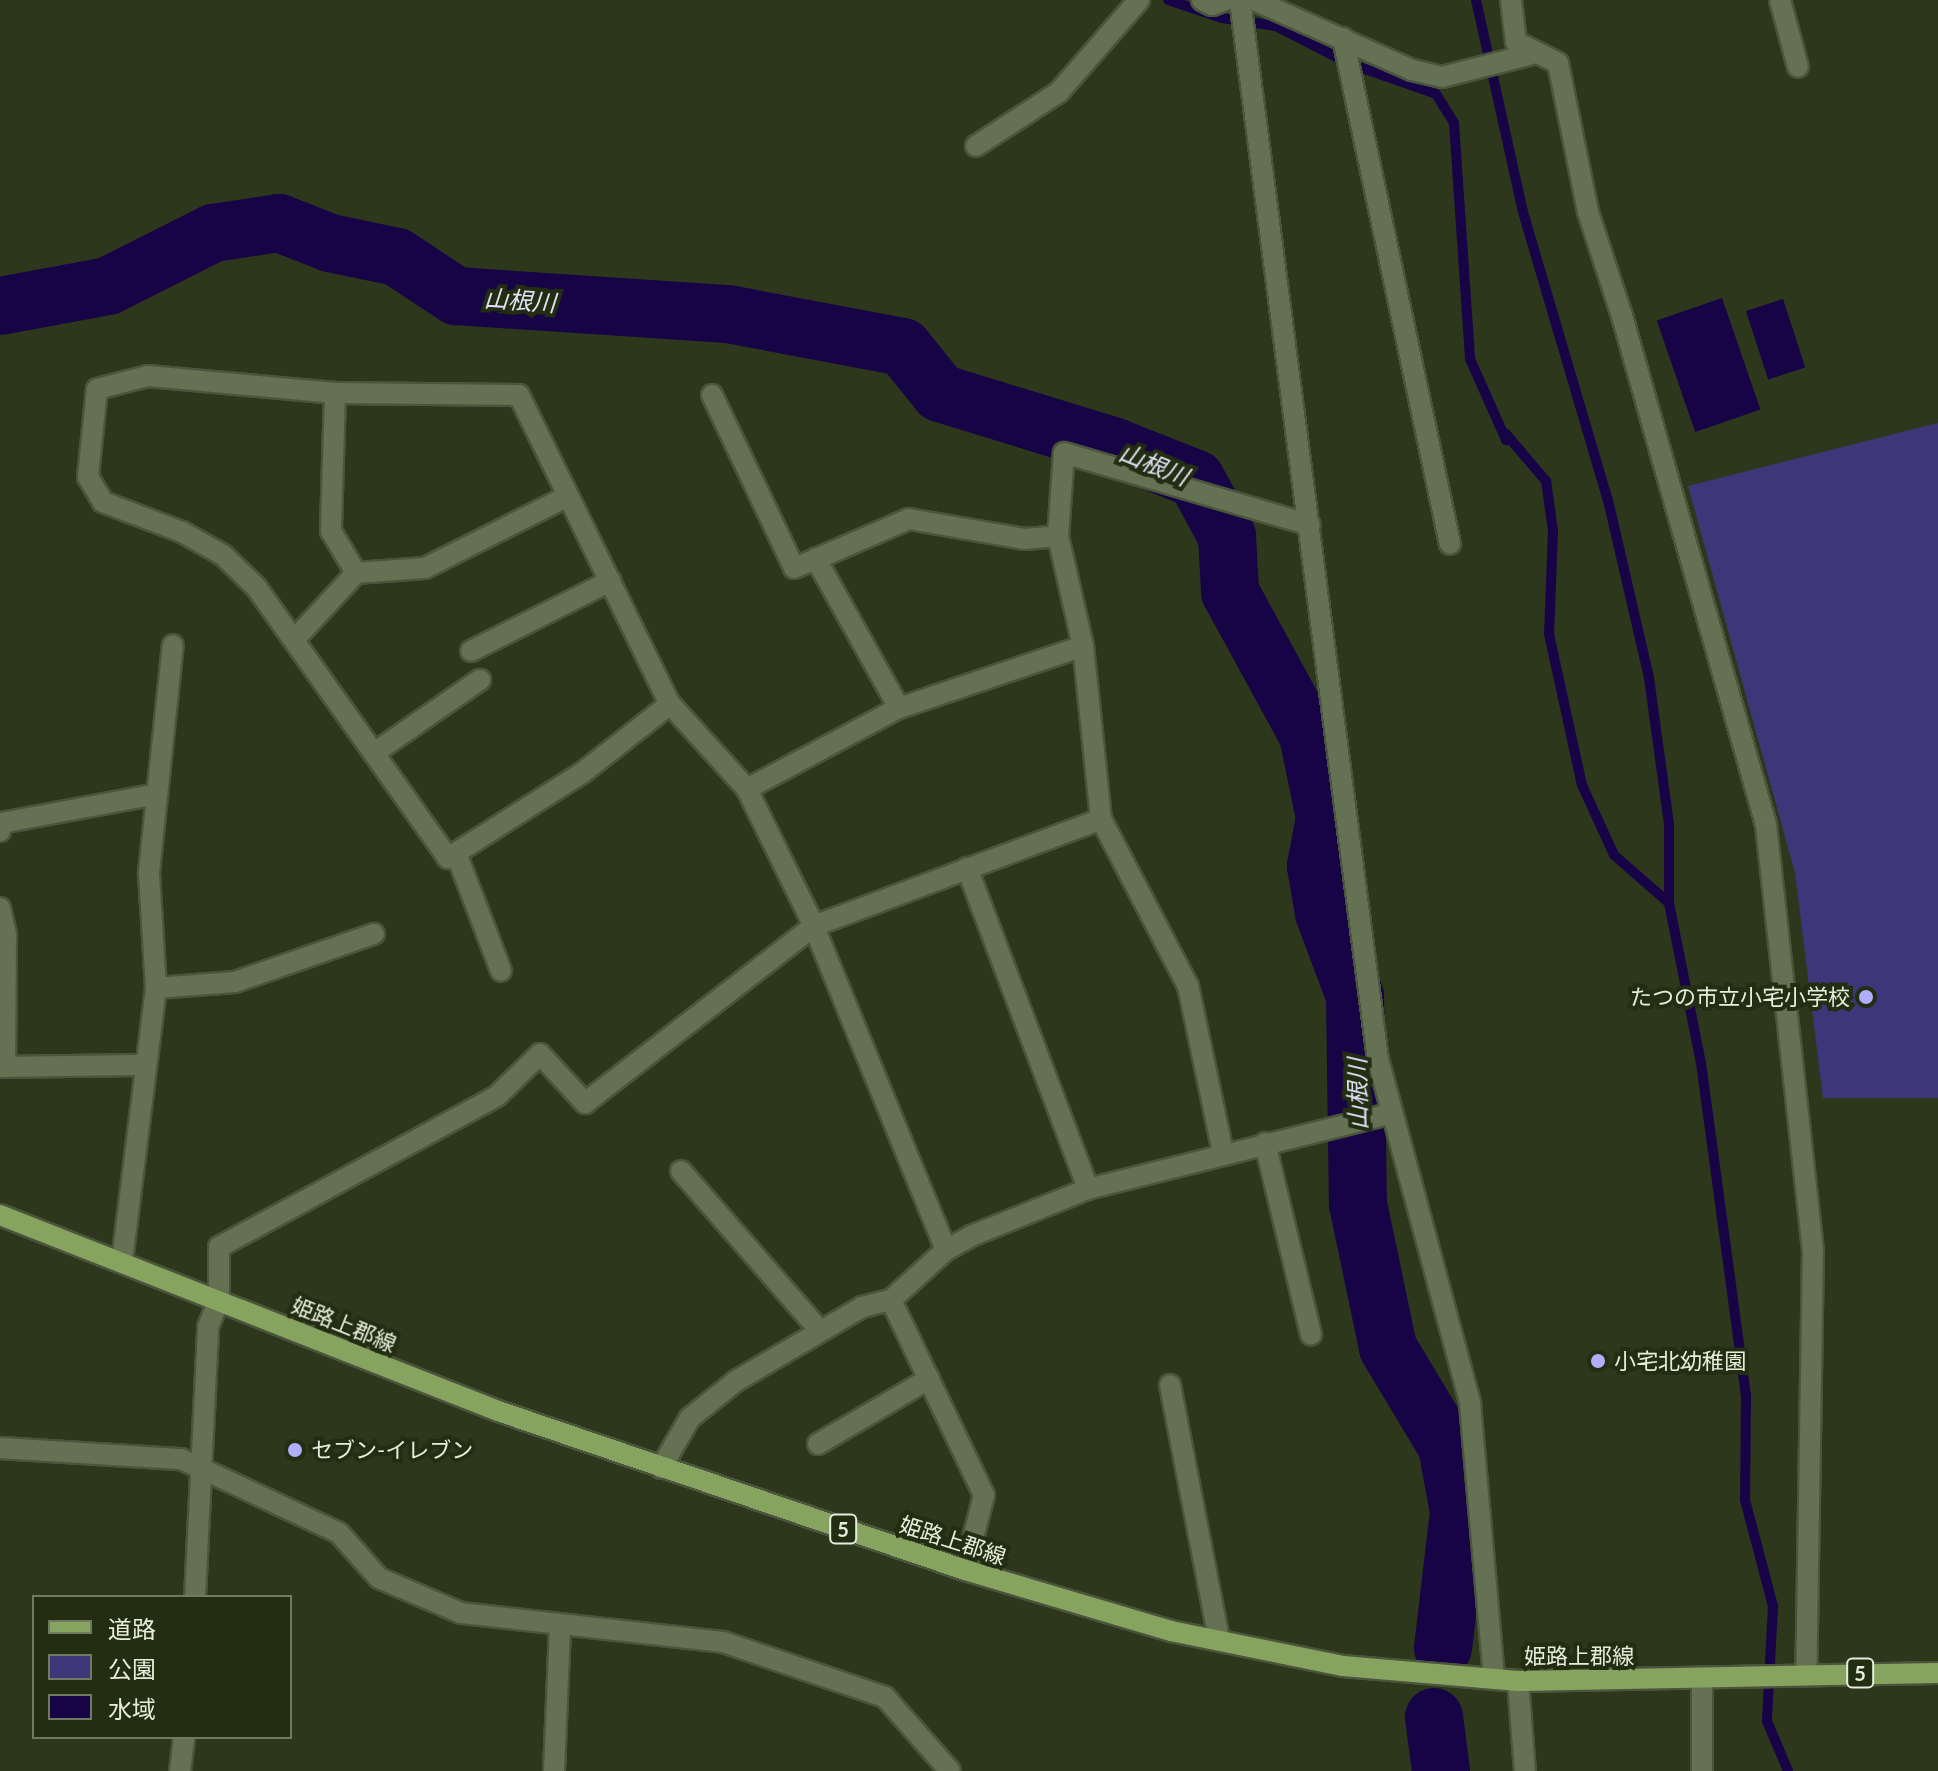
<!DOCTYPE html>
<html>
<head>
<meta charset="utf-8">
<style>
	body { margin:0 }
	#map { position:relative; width:1938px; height:1771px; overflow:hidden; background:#2c371c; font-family:Lato,"Noto Sans JP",sans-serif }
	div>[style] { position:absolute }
	.green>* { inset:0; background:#3d3679 }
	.water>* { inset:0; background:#170446; transform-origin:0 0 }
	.stream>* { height:10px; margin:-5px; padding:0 5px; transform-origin:5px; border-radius:5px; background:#170446 }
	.river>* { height:58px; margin:-29px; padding:0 29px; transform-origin:29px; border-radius:29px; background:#170446 }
	.roads { filter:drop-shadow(2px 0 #4b543c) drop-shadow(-2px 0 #4b543c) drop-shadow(0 2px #4b543c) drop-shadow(0 -2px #4b543c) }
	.street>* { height:20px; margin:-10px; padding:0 10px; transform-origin:10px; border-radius:10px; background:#647153 }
	.primary>* { height:20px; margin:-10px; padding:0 10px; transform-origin:10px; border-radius:10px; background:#87a360 }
	.dots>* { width:22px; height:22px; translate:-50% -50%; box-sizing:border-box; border:4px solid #222d12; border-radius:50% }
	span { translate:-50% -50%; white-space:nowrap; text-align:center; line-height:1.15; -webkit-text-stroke:8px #222d12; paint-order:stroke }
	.shield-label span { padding:2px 6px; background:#222d12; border:2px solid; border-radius:6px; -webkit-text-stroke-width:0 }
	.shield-label { font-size:20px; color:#e6eddc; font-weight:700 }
	.poi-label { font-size:22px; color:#e6eddc }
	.right { translate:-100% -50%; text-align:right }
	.left { translate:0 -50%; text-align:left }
	.street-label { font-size:22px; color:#e6eddc }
	.water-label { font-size:24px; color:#e0e1f5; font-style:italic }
	.legend { position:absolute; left:32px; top:1595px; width:260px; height:144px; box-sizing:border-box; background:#222d12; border:2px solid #707a63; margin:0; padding:10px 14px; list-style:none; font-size:24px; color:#e6eddc }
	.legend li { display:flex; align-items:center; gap:16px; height:40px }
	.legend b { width:40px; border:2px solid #707a63 }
</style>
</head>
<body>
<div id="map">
	<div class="green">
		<i style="clip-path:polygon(1938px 423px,1938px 1098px,1823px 1098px,1795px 873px,1688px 486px)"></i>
	</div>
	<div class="water">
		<i style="left:1722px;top:298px;width:118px;height:69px;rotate:71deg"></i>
		<i style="left:1783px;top:299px;width:72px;height:39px;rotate:72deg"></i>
	</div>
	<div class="stream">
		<i style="left:1168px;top:0;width:57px;rotate:18.4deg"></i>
		<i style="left:1222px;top:18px;width:55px;rotate:8.4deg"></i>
		<i style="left:1276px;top:26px;width:81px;rotate:27.2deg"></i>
		<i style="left:1348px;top:63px;width:93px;rotate:19.4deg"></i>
		<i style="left:1436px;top:94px;width:34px;rotate:58deg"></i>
		<i style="left:1454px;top:123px;width:237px;rotate:86.1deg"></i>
		<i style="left:1470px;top:359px;width:89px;rotate:66deg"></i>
		<i style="left:1506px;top:440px;width:6px;rotate:-90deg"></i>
		<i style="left:1506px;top:434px;width:62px;rotate:49.6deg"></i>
		<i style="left:1546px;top:481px;width:50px;rotate:82deg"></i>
		<i style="left:1553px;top:531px;width:103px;rotate:92.2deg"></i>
		<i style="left:1549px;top:634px;width:155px;rotate:77.7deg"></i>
		<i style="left:1582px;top:785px;width:77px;rotate:65.4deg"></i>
		<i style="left:1614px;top:855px;width:73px;rotate:41.1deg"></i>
		<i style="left:1476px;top:0;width:217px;rotate:77.5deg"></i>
		<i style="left:1523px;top:212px;width:300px;rotate:73.6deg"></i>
		<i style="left:1608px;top:500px;width:183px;rotate:77deg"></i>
		<i style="left:1649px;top:678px;width:147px;rotate:82.2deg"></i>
		<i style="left:1669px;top:824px;width:79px;rotate:90deg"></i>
		<i style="left:1669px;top:903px;width:163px;rotate:78.7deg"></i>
		<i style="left:1701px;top:1063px;width:335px;rotate:82.3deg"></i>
		<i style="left:1746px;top:1395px;width:105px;rotate:90.5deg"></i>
		<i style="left:1745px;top:1500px;width:110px;rotate:75.2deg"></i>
		<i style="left:1773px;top:1606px;width:115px;rotate:93deg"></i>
		<i style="left:1767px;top:1721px;width:54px;rotate:67.2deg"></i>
	</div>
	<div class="river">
		<i style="left:0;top:306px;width:110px;rotate:-10.5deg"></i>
		<i style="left:108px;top:286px;width:118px;rotate:-26.8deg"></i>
		<i style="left:213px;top:233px;width:67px;rotate:-8.6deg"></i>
		<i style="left:279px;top:223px;width:55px;rotate:21.4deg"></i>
		<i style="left:330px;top:243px;width:68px;rotate:11.8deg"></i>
		<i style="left:397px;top:257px;width:71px;rotate:33.5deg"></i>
		<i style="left:456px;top:296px;width:273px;rotate:3.8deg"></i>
		<i style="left:728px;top:314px;width:178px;rotate:10.7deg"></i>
		<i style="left:903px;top:347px;width:59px;rotate:51.2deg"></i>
		<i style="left:940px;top:393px;width:183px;rotate:17.1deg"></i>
		<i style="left:1115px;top:447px;width:87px;rotate:21.6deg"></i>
		<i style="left:1196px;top:479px;width:65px;rotate:61.5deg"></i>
		<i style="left:1227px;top:536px;width:56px;rotate:86.9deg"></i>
		<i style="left:1230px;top:592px;width:163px;rotate:61.4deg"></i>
		<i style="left:1308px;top:735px;width:85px;rotate:78.4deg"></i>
		<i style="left:1325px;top:818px;width:49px;rotate:100.6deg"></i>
		<i style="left:1316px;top:866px;width:48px;rotate:80.3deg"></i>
		<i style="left:1324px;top:913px;width:89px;rotate:69.5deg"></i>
		<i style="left:1355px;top:996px;width:208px;rotate:89.2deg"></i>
		<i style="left:1358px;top:1204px;width:147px;rotate:78.2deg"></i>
		<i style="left:1388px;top:1348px;width:114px;rotate:59deg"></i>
		<i style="left:1447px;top:1446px;width:67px;rotate:79.7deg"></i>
		<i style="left:1459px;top:1512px;width:137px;rotate:96.7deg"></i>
		<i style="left:1434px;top:1717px;width:54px;rotate:82.6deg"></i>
	</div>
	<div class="roads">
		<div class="street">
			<i style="left:1202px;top:0;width:11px;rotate:27deg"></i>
			<i style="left:1212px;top:5px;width:15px;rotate:-20deg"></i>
			<i style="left:1240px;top:0;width:1068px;rotate:82.58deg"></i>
			<i style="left:1378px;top:1059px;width:356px;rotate:75deg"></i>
			<i style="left:1470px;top:1403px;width:277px;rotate:85deg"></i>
			<i style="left:1254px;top:0;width:173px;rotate:23.9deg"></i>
			<i style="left:1412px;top:70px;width:31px;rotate:13deg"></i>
			<i style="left:1442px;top:77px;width:93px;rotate:-14.3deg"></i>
			<i style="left:1511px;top:0;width:42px;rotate:83.2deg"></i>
			<i style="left:1516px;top:42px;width:47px;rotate:26.6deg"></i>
			<i style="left:1558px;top:63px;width:152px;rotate:78.6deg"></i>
			<i style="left:1588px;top:212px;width:109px;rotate:71.9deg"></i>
			<i style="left:1622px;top:316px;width:529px;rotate:74.2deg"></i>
			<i style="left:1766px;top:825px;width:427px;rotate:83.7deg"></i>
			<i style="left:1813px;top:1249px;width:424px;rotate:90.9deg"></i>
			<i style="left:1780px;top:0;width:69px;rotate:75deg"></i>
			<i style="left:1343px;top:38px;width:517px;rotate:78.06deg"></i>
			<i style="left:976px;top:146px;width:99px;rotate:-33deg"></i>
			<i style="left:1059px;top:92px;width:122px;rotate:-49deg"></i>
			<i style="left:335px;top:393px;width:138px;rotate:91.7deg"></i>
			<i style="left:331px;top:531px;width:49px;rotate:59.2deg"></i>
			<i style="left:712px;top:395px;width:191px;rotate:64.6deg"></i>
			<i style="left:794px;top:568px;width:24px;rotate:-22deg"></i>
			<i style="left:294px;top:640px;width:91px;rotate:-47.2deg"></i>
			<i style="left:356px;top:573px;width:69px;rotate:-4.1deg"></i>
			<i style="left:425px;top:568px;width:160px;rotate:-26.7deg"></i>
			<i style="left:471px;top:651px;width:156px;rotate:-26.7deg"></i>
			<i style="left:670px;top:704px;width:112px;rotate:141.9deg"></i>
			<i style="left:582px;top:773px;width:159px;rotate:147.6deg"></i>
			<i style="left:448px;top:858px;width:331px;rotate:-125.3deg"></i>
			<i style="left:257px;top:588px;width:47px;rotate:-135.9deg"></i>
			<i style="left:223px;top:555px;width:47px;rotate:-150.7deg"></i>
			<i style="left:182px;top:532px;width:85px;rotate:-159.2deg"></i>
			<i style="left:103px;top:502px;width:29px;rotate:-121deg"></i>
			<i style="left:88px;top:477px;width:88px;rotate:-84.2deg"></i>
			<i style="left:97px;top:389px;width:53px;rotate:-14.3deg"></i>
			<i style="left:148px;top:376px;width:188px;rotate:5.2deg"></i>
			<i style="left:335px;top:393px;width:184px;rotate:0.6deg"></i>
			<i style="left:519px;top:395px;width:344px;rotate:64deg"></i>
			<i style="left:670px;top:704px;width:115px;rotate:47.8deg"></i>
			<i style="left:899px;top:708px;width:171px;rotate:-119.1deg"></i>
			<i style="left:816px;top:559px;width:101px;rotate:-23.3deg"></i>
			<i style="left:909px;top:519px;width:118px;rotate:9.8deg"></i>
			<i style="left:1025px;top:539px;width:33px;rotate:-5deg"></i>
			<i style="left:374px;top:753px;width:129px;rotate:-34.6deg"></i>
			<i style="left:0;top:831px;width:8px;rotate:-83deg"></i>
			<i style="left:1px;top:823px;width:159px;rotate:-10.5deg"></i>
			<i style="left:456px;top:853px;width:126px;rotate:69.1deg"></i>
			<i style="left:967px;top:868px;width:343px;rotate:69.3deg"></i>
			<i style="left:0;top:908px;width:28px;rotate:77deg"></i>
			<i style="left:6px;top:935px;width:132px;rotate:90.4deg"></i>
			<i style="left:156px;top:988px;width:79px;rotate:-4.3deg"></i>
			<i style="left:235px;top:982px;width:147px;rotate:-19.1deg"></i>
			<i style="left:0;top:1067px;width:146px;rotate:-0.8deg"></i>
			<i style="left:1265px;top:1143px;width:197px;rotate:76.5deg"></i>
			<i style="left:1223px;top:1153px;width:171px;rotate:-101.8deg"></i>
			<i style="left:1188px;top:986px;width:188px;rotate:-117.5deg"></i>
			<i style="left:1101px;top:819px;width:174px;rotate:-95.9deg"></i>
			<i style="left:1083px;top:646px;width:113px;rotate:-102.8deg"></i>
			<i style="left:1058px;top:536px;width:83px;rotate:-85.9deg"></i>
			<i style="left:1064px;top:453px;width:256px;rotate:16.3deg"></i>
			<i style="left:681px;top:1171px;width:212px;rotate:49deg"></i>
			<i style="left:946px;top:1250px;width:350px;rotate:-112.2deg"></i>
			<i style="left:814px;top:926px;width:153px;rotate:-116.1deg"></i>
			<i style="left:747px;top:789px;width:172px;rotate:-28.1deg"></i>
			<i style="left:899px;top:708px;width:194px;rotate:-18.6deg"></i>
			<i style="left:122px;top:1261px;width:275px;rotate:-82.9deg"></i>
			<i style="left:156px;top:988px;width:116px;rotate:-93.5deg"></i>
			<i style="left:149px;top:872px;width:228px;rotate:-84deg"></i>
			<i style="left:891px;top:1300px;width:216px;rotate:64.5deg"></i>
			<i style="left:984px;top:1495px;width:77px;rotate:104.2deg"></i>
			<i style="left:1170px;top:1385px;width:260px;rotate:79.1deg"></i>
			<i style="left:818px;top:1444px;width:129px;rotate:-30.4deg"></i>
			<i style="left:0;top:1448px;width:181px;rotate:3.5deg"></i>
			<i style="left:181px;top:1459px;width:174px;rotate:25.1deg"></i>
			<i style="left:339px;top:1533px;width:60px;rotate:48.4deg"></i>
			<i style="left:379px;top:1578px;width:89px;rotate:23.1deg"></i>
			<i style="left:461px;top:1613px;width:264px;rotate:6.3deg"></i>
			<i style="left:723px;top:1642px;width:171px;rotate:18.8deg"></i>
			<i style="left:885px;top:1697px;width:98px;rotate:48.7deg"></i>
			<i style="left:661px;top:1468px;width:58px;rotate:-59.9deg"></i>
			<i style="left:690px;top:1418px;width:59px;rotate:-38.8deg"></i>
			<i style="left:736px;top:1381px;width:146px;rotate:-30.4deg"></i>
			<i style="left:862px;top:1307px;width:30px;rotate:-14deg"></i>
			<i style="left:891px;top:1300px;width:74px;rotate:-42.3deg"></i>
			<i style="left:946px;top:1250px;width:29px;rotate:-29deg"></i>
			<i style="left:971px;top:1236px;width:126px;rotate:-21.9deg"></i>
			<i style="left:1088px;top:1189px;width:313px;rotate:-14deg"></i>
			<i style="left:195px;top:1597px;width:270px;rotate:-87.2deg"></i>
			<i style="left:208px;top:1327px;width:29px;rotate:-68deg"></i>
			<i style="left:219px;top:1300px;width:53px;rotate:-90deg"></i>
			<i style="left:219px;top:1247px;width:316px;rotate:-28.5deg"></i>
			<i style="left:497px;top:1096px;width:60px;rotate:-44.3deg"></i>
			<i style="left:540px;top:1054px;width:67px;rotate:47.4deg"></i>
			<i style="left:585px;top:1103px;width:289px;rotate:-37.7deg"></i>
			<i style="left:814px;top:926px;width:306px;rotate:-20.4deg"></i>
			<i style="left:1518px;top:1681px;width:90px;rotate:85.6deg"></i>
			<i style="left:180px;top:1771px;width:34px;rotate:-83deg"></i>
			<i style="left:554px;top:1771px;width:145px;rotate:-87.6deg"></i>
			<i style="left:1702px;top:1771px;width:92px;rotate:-90deg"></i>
		</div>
		<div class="primary">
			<i style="left:0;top:1215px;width:535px;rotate:21.48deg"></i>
			<i style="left:498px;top:1411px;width:493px;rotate:18.8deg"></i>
			<i style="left:965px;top:1570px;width:215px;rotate:16.5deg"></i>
			<i style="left:1171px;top:1631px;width:176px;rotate:11.5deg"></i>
			<i style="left:1343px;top:1666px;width:176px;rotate:4.9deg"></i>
			<i style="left:1518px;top:1681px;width:420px;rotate:-1.1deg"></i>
		</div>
	</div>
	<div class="dots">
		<i style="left:1866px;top:997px;background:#b0aefa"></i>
		<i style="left:1598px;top:1361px;background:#b0aefa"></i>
		<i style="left:295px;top:1450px;background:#b0aefa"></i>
	</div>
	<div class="shield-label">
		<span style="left:843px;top:1529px">5</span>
		<span style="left:1860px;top:1673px">5</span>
	</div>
	<div class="poi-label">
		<span class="right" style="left:1850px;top:997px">たつの市立小宅小学校</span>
		<span class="left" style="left:1614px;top:1361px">小宅北幼稚園</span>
		<span class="left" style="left:311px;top:1450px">セブン-イレブン</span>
	</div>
	<div class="street-label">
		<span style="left:344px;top:1324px;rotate:22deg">姫路上郡線</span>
		<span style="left:953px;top:1540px;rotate:18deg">姫路上郡線</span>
		<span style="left:1579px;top:1656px">姫路上郡線</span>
	</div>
	<div class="water-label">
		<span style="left:520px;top:300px;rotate:4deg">山根川</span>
		<span style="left:1154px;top:464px;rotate:22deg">山根川</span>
		<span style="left:1357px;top:1094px;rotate:-91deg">山根川</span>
	</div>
	<ul class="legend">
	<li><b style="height:10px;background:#87a360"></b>道路</li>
	<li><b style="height:22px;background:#3d3679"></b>公園</li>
	<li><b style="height:22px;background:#170446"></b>水域</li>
	</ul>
</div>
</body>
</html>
